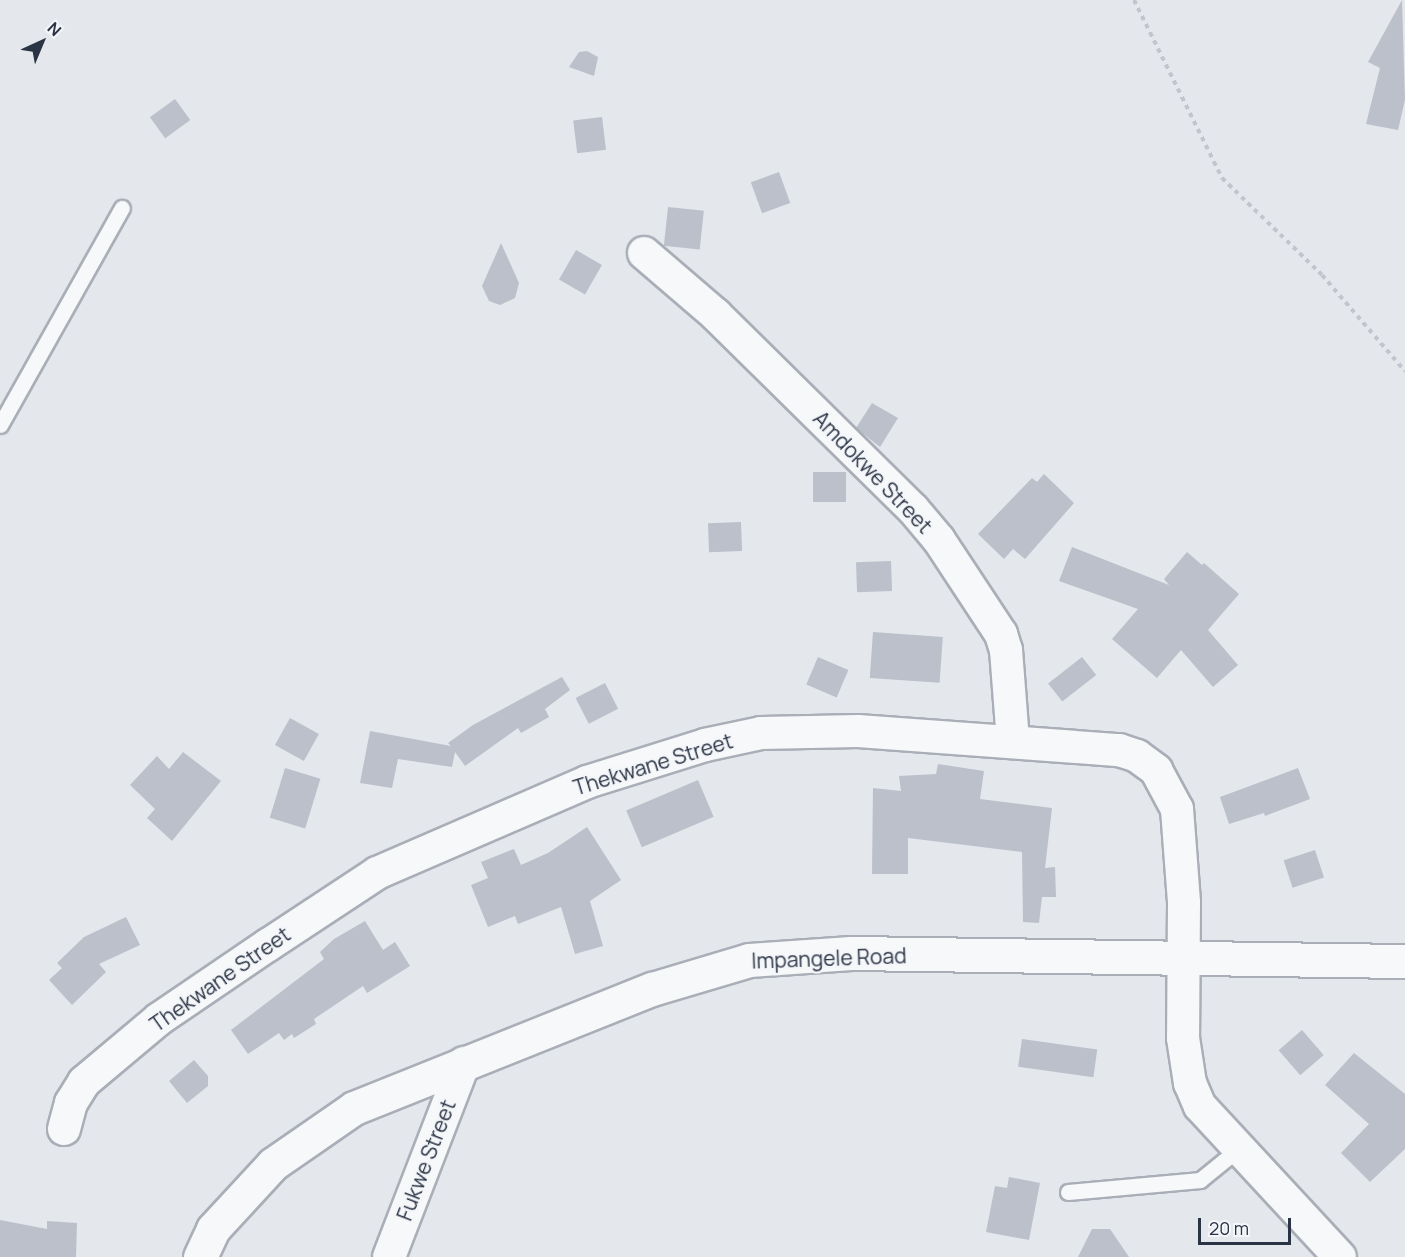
<!DOCTYPE html>
<html>
<head>
<meta charset="utf-8">
<style>
	body { margin:0 }
	#map { position:relative; width:1405px; height:1257px; overflow:hidden; background:#e4e7ec; font-family:Manrope,sans-serif }
	div>[style] { position:absolute }
	.building>* { inset:0; background:#bbc0ca; transform-origin:0 0 }
	.path>* { height:4px; margin-top:-2px; transform-origin:0; background:repeating-linear-gradient(90deg,#c2c5cb 0 4.5px,transparent 0 9px) }
	.roads { filter:drop-shadow(2px 0 #a9aeb7) drop-shadow(-2px 0 #a9aeb7) drop-shadow(0 2px #a9aeb7) drop-shadow(0 -2px #a9aeb7) }
	.service>* { height:15px; margin:-7.5px; padding:0 7.5px; transform-origin:7.5px; border-radius:7.5px; background:#f7f8fa }
	.minor>* { height:32px; margin:-16px; padding:0 16px; transform-origin:16px; border-radius:16px; background:#f7f8fa }
	.tertiary>* { height:33px; margin:-16.5px; padding:0 16.5px; transform-origin:16.5px; border-radius:16.5px; background:#f7f8fa }
	span { translate:-50% -50%; white-space:nowrap; text-align:center; line-height:1.15; -webkit-text-stroke:4.5px #f4f6f9; paint-order:stroke }
	.street-label { font-size:21px; color:#2b3445 }
	.north { position:absolute; left:12px; top:12px; width:60px; height:60px; -webkit-text-stroke:4px #f4f6f9; paint-order:stroke; rotate:44deg; font-size:16px; font-weight:700; line-height:24px; text-align:center; color:#2b3445 }
	.north::after { content:''; display:block; margin:auto; width:21px; height:27px; background:#2b3445; clip-path:polygon(50% 0,100% 100%,50% 72%,0 100%) }
	.scale { position:absolute; left:1198px; top:1218px; width:93px; height:27px; box-sizing:border-box; border:3px solid #2b3445; border-top:0; padding-left:8px; font-size:18px; line-height:21px; white-space:nowrap; color:#2b3445; -webkit-text-stroke:4px #f4f6f9; paint-order:stroke }
</style>
</head>
<body>
<div id="map">
	<div class="building">
		<i style="clip-path:polygon(1402px 0,1405px 100px,1398px 130px,1366px 124px,1380px 68px,1368px 62px)"></i>
		<i style="clip-path:polygon(587px 51px,598px 57px,594px 76px,569px 67px,579px 52px)"></i>
		<i style="left:175px;top:99px;width:26px;height:31px;rotate:54deg"></i>
		<i style="left:602px;top:117px;width:33px;height:29px;rotate:83deg"></i>
		<i style="left:779px;top:172px;width:33px;height:30px;rotate:70deg"></i>
		<i style="left:668px;top:207px;width:36px;height:39px;rotate:6deg"></i>
		<i style="clip-path:polygon(501px 243px,519px 283px,515px 298px,500px 305px,489px 301px,482px 286px)"></i>
		<i style="left:576px;top:250px;width:30px;height:34px;rotate:30deg"></i>
		<i style="clip-path:polygon(872px 403px,898px 418px,880px 447px,856px 428px)"></i>
		<i style="left:813px;top:472px;width:33px;height:30px"></i>
		<i style="clip-path:polygon(1044px 474px,1074px 503px,1025px 559px,1013px 549px,1004px 559px,978px 534px,1032px 478px,1037px 482px)"></i>
		<i style="left:741px;top:522px;width:29px;height:33px;rotate:88deg"></i>
		<i style="clip-path:polygon(1072px 547px,1169px 585px,1164px 579px,1187px 552px,1202px 565px,1204px 563px,1239px 594px,1208px 630px,1238px 665px,1213px 687px,1181px 650px,1157px 678px,1112px 639px,1138px 609px,1059px 581px)"></i>
		<i style="left:891px;top:561px;width:30px;height:35px;rotate:88deg"></i>
		<i style="left:873px;top:632px;width:70px;height:46px;rotate:4deg"></i>
		<i style="left:818px;top:657px;width:33px;height:30px;rotate:23deg"></i>
		<i style="left:1082px;top:657px;width:23px;height:43px;rotate:52deg"></i>
		<i style="clip-path:polygon(562px 677px,570px 690px,545px 709px,549px 717px,521px 733px,518px 728px,465px 766px,455px 752px,452px 767px,398px 759px,392px 788px,360px 783px,370px 731px,451px 746px,448px 743px,473px 725px)"></i>
		<i style="left:605px;top:683px;width:29px;height:33px;rotate:63deg"></i>
		<i style="left:290px;top:718px;width:33px;height:31px;rotate:29deg"></i>
		<i style="clip-path:polygon(183px 752px,221px 781px,172px 841px,147px 818px,155px 809px,130px 785px,157px 756px,169px 769px)"></i>
		<i style="clip-path:polygon(938px 764px,984px 771px,980px 799px,1052px 808px,1045px 868px,1055px 867px,1056px 897px,1042px 897px,1039px 923px,1023px 922px,1022px 852px,908px 838px,908px 874px,872px 874px,873px 788px,901px 791px,899px 776px,936px 774px)"></i>
		<i style="left:285px;top:768px;width:37px;height:52px;rotate:17deg"></i>
		<i style="clip-path:polygon(1298px 768px,1310px 799px,1265px 816px,1264px 813px,1229px 824px,1220px 797px)"></i>
		<i style="left:698px;top:780px;width:40px;height:78px;rotate:67deg"></i>
		<i style="clip-path:polygon(587px 827px,621px 880px,590px 901px,603px 946px,575px 954px,561px 907px,518px 924px,515px 916px,488px 927px,471px 885px,488px 878px,481px 862px,514px 849px,521px 865px,548px 853px)"></i>
		<i style="left:1315px;top:850px;width:29px;height:33px;rotate:72deg"></i>
		<i style="clip-path:polygon(126px 917px,140px 945px,99px 964px,106px 972px,72px 1005px,49px 980px,62px 968px,57px 963px,84px 937px)"></i>
		<i style="clip-path:polygon(365px 921px,383px 950px,395px 942px,410px 966px,367px 993px,363px 986px,314px 1019px,316px 1024px,294px 1038px,292px 1034px,284px 1040px,279px 1033px,248px 1054px,231px 1030px,324px 959px,320px 952px,334px 939px)"></i>
		<i style="left:1302px;top:1030px;width:33px;height:31px;rotate:49deg"></i>
		<i style="left:1022px;top:1039px;width:76px;height:28px;rotate:8deg"></i>
		<i style="clip-path:polygon(1354px 1053px,1405px 1094px,1405px 1149px,1370px 1182px,1341px 1153px,1369px 1124px,1325px 1085px)"></i>
		<i style="clip-path:polygon(194px 1060px,208px 1076px,208px 1086px,187px 1103px,169px 1081px)"></i>
		<i style="clip-path:polygon(1009px 1177px,1040px 1183px,1029px 1240px,986px 1232px,995px 1186px,1007px 1188px)"></i>
		<i style="clip-path:polygon(0 1220px,47px 1229px,47px 1221px,77px 1223px,76px 1257px,0 1257px)"></i>
		<i style="clip-path:polygon(1092px 1229px,1110px 1229px,1129px 1257px,1078px 1257px)"></i>
	</div>
	<div class="path">
		<i style="left:1134px;top:0;width:199px;rotate:63.7deg"></i>
		<i style="left:1222px;top:178px;width:139px;rotate:44.1deg"></i>
		<i style="left:1322px;top:275px;width:127px;rotate:49.2deg"></i>
	</div>
	<div class="roads">
		<div class="service">
			<i style="left:0;top:425px;width:249px;rotate:-60.7deg"></i>
			<i style="left:1068px;top:1192px;width:133px;rotate:-5.2deg"></i>
			<i style="left:1200px;top:1180px;width:48px;rotate:-39deg"></i>
		</div>
		<div class="minor">
			<i style="left:644px;top:253px;width:94px;rotate:40.7deg"></i>
			<i style="left:715px;top:314px;width:278px;rotate:44.6deg"></i>
			<i style="left:913px;top:509px;width:40px;rotate:50deg"></i>
			<i style="left:939px;top:540px;width:113px;rotate:56.6deg"></i>
			<i style="left:1001px;top:634px;width:17px;rotate:73deg"></i>
			<i style="left:1006px;top:650px;width:92px;rotate:85.6deg"></i>
			<i style="left:64px;top:1129px;width:27px;rotate:-75deg"></i>
			<i style="left:71px;top:1103px;width:25px;rotate:-58deg"></i>
			<i style="left:84px;top:1082px;width:98px;rotate:-40deg"></i>
			<i style="left:159px;top:1019px;width:132px;rotate:-34.2deg"></i>
			<i style="left:268px;top:945px;width:131px;rotate:-33.4deg"></i>
			<i style="left:377px;top:873px;width:229px;rotate:-23.4deg"></i>
			<i style="left:587px;top:782px;width:124px;rotate:-17.4deg"></i>
			<i style="left:705px;top:745px;width:57px;rotate:-12.1deg"></i>
			<i style="left:761px;top:733px;width:97px;rotate:-1.2deg"></i>
			<i style="left:858px;top:731px;width:262px;rotate:4.2deg"></i>
			<i style="left:1119px;top:750px;width:19px;rotate:18deg"></i>
			<i style="left:1137px;top:756px;width:24px;rotate:36deg"></i>
			<i style="left:1156px;top:770px;width:44px;rotate:61.7deg"></i>
			<i style="left:1177px;top:809px;width:94px;rotate:85.7deg"></i>
			<i style="left:1184px;top:903px;width:135px;rotate:90.4deg"></i>
			<i style="left:1183px;top:1038px;width:46px;rotate:81.2deg"></i>
			<i style="left:1190px;top:1083px;width:25px;rotate:67deg"></i>
			<i style="left:1200px;top:1106px;width:206px;rotate:47.2deg"></i>
			<i style="left:389px;top:1257px;width:208px;rotate:-68.9deg"></i>
		</div>
		<div class="tertiary">
			<i style="left:200px;top:1257px;width:31px;rotate:-65deg"></i>
			<i style="left:213px;top:1229px;width:88px;rotate:-47.3deg"></i>
			<i style="left:273px;top:1164px;width:98px;rotate:-34.7deg"></i>
			<i style="left:354px;top:1108px;width:321px;rotate:-21.8deg"></i>
			<i style="left:652px;top:989px;width:101px;rotate:-16.6deg"></i>
			<i style="left:749px;top:960px;width:102px;rotate:-3.9deg"></i>
			<i style="left:851px;top:953px;width:554px;rotate:0.83deg"></i>
		</div>
	</div>
	<div class="street-label">
		<span style="left:873px;top:472px;rotate:46deg">Amdokwe Street</span>
		<span style="left:653px;top:764px;rotate:-17deg">Thekwane Street</span>
		<span style="left:829px;top:958px;rotate:-2deg">Impangele Road</span>
		<span style="left:220px;top:979px;rotate:-35deg">Thekwane Street</span>
		<span style="left:426px;top:1160px;rotate:-69deg">Fukwe Street</span>
	</div>
	<div class="north">N</div>
	<div class="scale">20 m</div>
</div>
</body>
</html>
